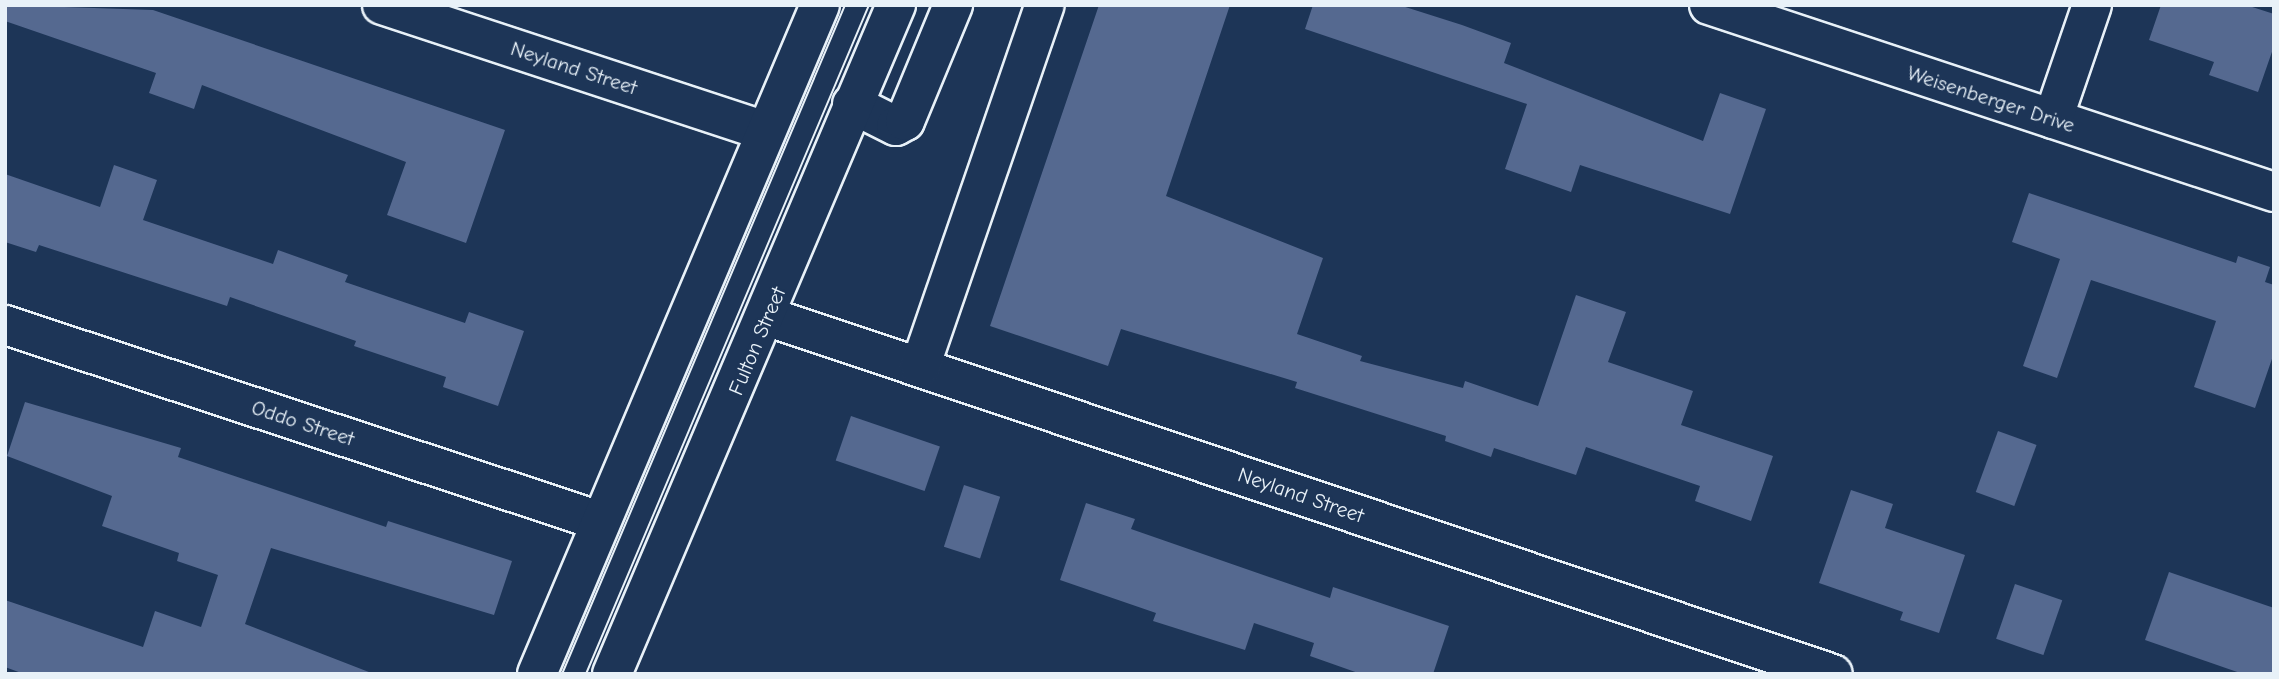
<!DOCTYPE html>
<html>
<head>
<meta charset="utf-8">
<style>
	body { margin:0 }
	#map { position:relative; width:2279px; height:679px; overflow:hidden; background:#1d3557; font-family:"Comic Neue",sans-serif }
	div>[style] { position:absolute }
	.building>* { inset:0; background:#556990; transform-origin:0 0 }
	.roads { filter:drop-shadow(2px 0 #e8f1f8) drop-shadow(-2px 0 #e8f1f8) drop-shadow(0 2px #e8f1f8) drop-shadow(0 -2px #e8f1f8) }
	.minor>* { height:38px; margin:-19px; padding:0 19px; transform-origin:19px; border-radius:19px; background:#1d3557 }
	.major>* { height:38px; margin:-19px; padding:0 19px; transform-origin:19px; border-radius:19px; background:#1d3557 }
	.tram>* { height:2px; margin:-1px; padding:0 1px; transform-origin:1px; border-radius:1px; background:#e8f1f8 }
	span { translate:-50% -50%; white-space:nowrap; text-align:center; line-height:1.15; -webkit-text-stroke:5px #1d3557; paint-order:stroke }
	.street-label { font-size:21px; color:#e8f1f8 }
	.frame { position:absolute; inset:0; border:7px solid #e8f1f8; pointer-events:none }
</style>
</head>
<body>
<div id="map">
	<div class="building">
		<i style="clip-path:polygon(5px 5px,153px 10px,505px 130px,466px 243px,387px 215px,406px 162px,202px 85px,194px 109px,149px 93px,156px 73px,5px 21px)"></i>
		<i style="clip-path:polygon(1099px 5px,1230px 5px,1166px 196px,1323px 258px,1297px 334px,1362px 356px,1360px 361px,1463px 388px,1465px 381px,1538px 406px,1576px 295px,1626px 312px,1608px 362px,1693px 391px,1681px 425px,1773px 456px,1751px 521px,1695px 501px,1700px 486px,1586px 447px,1576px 475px,1494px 448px,1491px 457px,1445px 441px,1446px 436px,1295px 388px,1297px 382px,1121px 329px,1108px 366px,990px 326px)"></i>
		<i style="clip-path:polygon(1313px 5px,1399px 5px,1462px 25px,1511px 43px,1504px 63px,1703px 141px,1720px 93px,1766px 109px,1730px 214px,1580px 165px,1571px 192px,1505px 169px,1527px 104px,1305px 29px)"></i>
		<i style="clip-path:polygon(2161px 5px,2246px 5px,2274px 14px,2274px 46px,2258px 92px,2209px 75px,2214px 62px,2149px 40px)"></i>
		<i style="clip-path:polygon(114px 165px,157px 180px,143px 220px,273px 264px,278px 250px,348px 275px,345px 282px,465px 323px,469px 312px,524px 331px,498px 406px,443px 387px,446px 377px,354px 346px,356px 341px,230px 297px,227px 306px,39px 245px,36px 252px,5px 242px,5px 174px,100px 207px)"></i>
		<i style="clip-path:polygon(2029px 193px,2236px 263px,2238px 256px,2270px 267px,2265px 282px,2274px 285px,2274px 353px,2255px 408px,2194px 387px,2216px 321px,2091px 280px,2057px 378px,2023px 366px,2060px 259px,2012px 242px)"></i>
		<i style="clip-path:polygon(25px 402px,181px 448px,178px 457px,386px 527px,388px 521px,512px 561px,494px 615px,271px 548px,245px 624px,374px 674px,24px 674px,5px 667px,5px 600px,143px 647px,155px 611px,201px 627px,218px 575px,177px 561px,179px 553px,102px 526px,112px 496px,7px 456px)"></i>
		<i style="left:851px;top:416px;width:94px;height:47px;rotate:19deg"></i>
		<i style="left:1998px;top:431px;width:41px;height:65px;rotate:20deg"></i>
		<i style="left:964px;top:485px;width:38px;height:65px;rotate:18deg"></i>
		<i style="clip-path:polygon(1851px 490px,1893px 504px,1885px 528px,1965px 555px,1939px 633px,1900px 620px,1903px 612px,1819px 583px)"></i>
		<i style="clip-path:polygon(1086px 503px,1135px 519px,1131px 529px,1330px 598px,1333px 587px,1449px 626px,1433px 674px,1361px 674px,1310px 656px,1314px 643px,1254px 623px,1245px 650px,1153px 621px,1156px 613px,1060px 580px)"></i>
		<i style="clip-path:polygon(2169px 572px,2274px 608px,2274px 674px,2243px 674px,2145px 640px)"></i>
		<i style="left:2015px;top:584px;width:50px;height:58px;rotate:19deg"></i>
	</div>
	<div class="roads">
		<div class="minor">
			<i style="left:382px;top:5px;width:404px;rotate:18.2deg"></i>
			<i style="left:1709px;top:5px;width:595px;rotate:18.31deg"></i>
			<i style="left:852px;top:104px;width:49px;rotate:26.6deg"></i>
			<i style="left:896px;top:126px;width:10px;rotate:-29deg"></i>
			<i style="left:905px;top:121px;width:126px;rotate:-67.5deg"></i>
			<i style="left:2053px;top:119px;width:120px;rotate:-71.1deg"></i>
			<i style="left:769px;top:317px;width:1122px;rotate:18.55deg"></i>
			<i style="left:5px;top:325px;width:626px;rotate:18.23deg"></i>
			<i style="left:920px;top:367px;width:383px;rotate:-71deg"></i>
		</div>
		<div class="major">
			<i style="left:537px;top:674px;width:726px;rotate:-67.07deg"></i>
			<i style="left:612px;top:674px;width:727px;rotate:-67deg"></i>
		</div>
	</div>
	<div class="tram">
		<i style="left:562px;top:674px;width:726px;rotate:-67.07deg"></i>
		<i style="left:586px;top:674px;width:726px;rotate:-67.07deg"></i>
	</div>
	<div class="street-label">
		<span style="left:574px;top:68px;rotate:18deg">Neyland Street</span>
		<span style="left:1991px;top:99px;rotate:18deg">Weisenberger Drive</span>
		<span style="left:757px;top:341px;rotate:-67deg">Fulton Street</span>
		<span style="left:303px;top:423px;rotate:18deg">Oddo Street</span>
		<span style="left:1301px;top:495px;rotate:19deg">Neyland Street</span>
	</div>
	<div class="frame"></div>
</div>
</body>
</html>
